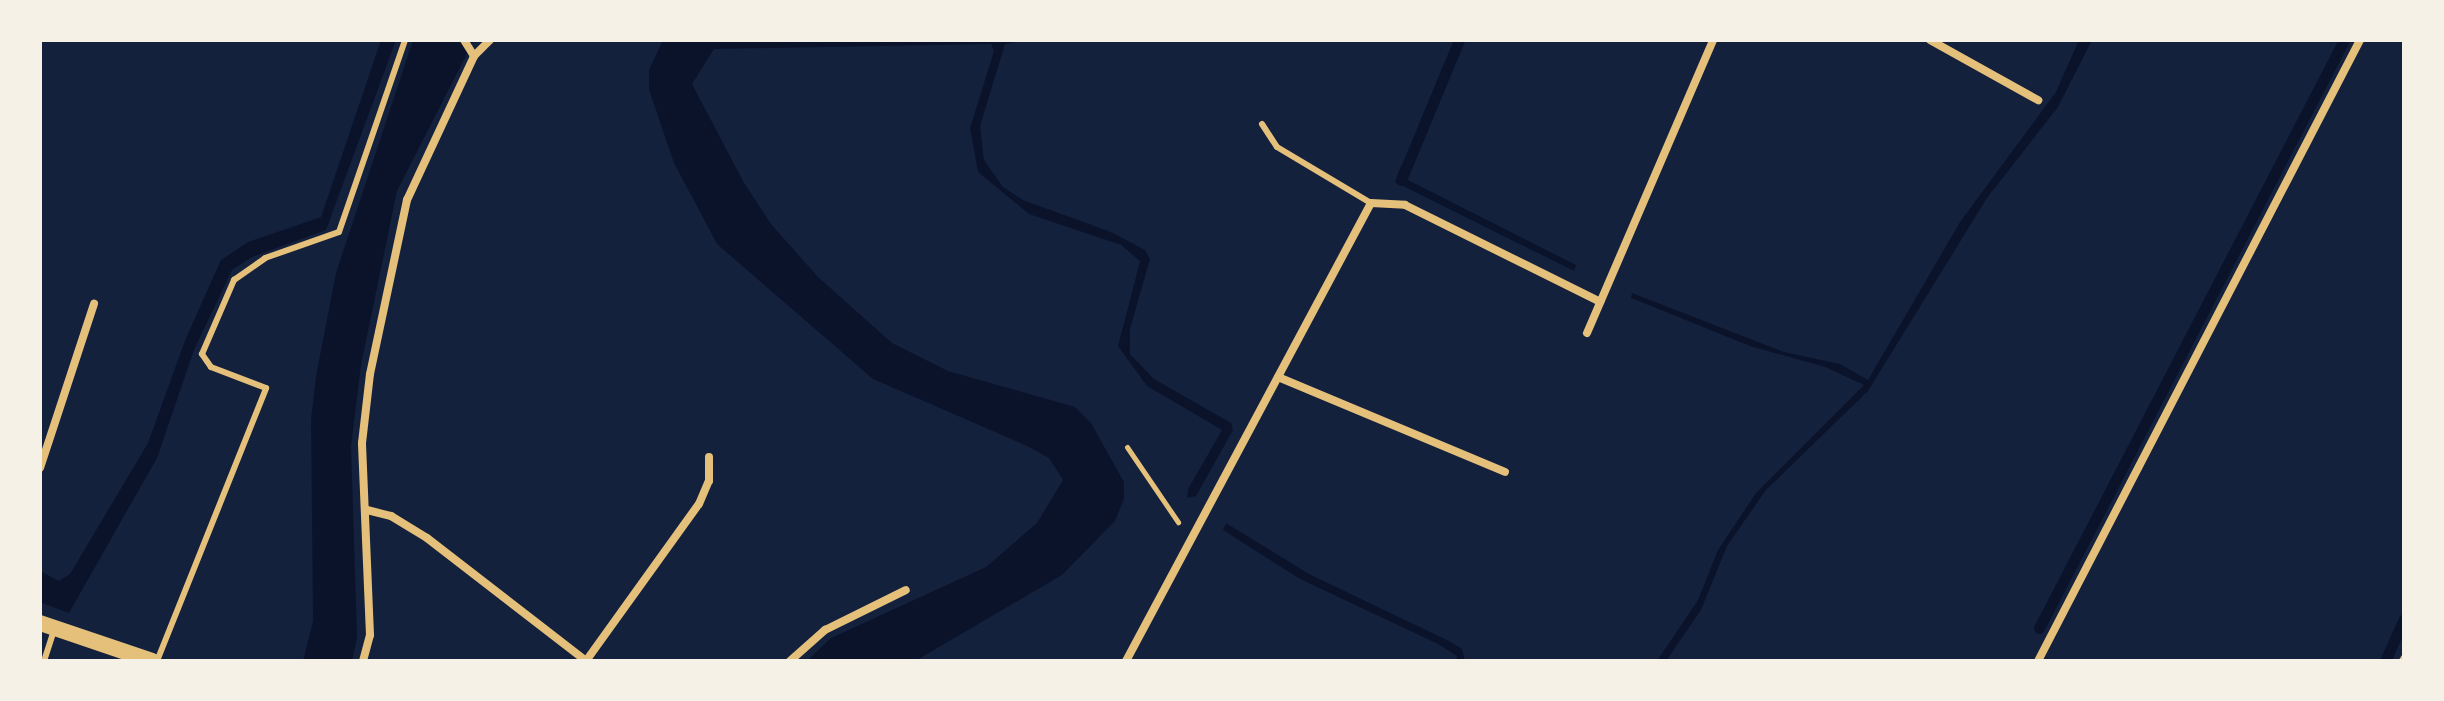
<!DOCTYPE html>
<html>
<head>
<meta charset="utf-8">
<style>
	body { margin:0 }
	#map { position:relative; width:2444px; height:701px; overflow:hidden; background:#14213d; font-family:Spectral,serif }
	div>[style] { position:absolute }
	.water>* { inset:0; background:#0b132b }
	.stream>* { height:11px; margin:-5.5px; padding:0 5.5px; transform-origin:5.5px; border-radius:5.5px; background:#0b132b }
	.path>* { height:5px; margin:-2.5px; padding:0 2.5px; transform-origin:2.5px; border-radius:2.5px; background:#e5c07b }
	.service>* { height:6px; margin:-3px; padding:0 3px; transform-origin:3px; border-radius:3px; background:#e5c07b }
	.minor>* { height:8px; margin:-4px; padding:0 4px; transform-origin:4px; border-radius:4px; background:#e5c07b }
	.secondary>* { height:16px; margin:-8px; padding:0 8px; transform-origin:8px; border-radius:8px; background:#e5c07b }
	span { translate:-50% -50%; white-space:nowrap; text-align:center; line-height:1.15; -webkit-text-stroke:8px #f6f1e7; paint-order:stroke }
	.frame { position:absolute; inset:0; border:42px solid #f6f1e7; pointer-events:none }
</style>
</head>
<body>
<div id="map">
	<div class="water">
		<i style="clip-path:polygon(381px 40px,396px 40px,326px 230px,252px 257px,232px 270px,194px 350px,157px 458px,69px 613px,42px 603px,40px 571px,59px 581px,70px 574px,148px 443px,186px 338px,221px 260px,248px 242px,321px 217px)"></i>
		<i style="clip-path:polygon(413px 40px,474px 40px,397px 191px,361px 365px,351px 446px,357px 638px,352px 661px,303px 661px,313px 621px,311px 419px,316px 376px,336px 273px)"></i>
		<i style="clip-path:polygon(663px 40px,1028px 40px,1005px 44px,980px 126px,984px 160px,1003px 187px,1023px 200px,1111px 232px,1145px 250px,1150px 259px,1130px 329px,1130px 354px,1154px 379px,1231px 423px,1233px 430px,1196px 496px,1187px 498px,1188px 489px,1222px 430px,1147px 386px,1118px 346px,1140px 261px,1121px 245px,1029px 214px,978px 172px,970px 128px,994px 51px,991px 44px,714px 49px,692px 84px,743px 181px,771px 224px,818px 277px,892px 343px,948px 371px,1075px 407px,1091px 423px,1124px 482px,1124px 499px,1115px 521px,1062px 575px,915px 661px,807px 661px,831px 638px,986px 567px,1037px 523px,1063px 480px,1049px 458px,1027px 446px,873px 379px,717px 244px,674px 163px,649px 90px,649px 70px)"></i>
		<i style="clip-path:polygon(2079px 40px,2092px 40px,2058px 107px,1987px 198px,1868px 391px,1766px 490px,1727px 546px,1701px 610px,1666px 661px,1657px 661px,1698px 600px,1718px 550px,1756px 493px,1864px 385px,1825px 367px,1750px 346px,1631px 298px,1632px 293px,1784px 352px,1840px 364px,1868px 380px,1960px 222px,2056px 92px)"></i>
		<i style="clip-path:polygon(1401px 166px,1409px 170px,1406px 179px,1576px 265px,1574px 271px,1395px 182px)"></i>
		<i style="clip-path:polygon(1226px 523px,1309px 574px,1449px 641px,1462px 649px,1465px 661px,1456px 661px,1457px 656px,1438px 644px,1300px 579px,1223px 530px)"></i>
	</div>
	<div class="stream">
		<i style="left:1401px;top:180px;width:152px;rotate:-67.5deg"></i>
		<i style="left:2039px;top:628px;width:662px;rotate:-62.58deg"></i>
		<i style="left:2385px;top:661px;width:46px;rotate:-65.7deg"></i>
	</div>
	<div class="path">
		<i style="left:1127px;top:447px;width:91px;rotate:55.8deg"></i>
	</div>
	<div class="service">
		<i style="left:1262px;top:124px;width:27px;rotate:57deg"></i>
		<i style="left:1277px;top:147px;width:109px;rotate:30.8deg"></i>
		<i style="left:44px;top:661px;width:35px;rotate:-72deg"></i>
		<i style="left:157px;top:661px;width:294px;rotate:-68.2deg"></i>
		<i style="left:266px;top:388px;width:59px;rotate:-159.1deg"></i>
		<i style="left:211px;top:367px;width:16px;rotate:-125deg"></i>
		<i style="left:202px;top:354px;width:81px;rotate:-66.6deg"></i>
		<i style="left:234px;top:280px;width:38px;rotate:-35deg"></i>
		<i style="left:265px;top:258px;width:78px;rotate:-19.4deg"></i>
		<i style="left:339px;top:232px;width:203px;rotate:-71deg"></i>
	</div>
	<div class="minor">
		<i style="left:1930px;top:40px;width:124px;rotate:29.1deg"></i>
		<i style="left:474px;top:56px;width:23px;rotate:-45deg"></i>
		<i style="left:1587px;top:333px;width:319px;rotate:-66.7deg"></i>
		<i style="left:1278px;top:377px;width:246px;rotate:22.7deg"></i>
		<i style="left:40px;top:468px;width:173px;rotate:-71.8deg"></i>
		<i style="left:367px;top:510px;width:25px;rotate:14deg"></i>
		<i style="left:391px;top:516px;width:42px;rotate:31.4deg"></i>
		<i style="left:427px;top:538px;width:201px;rotate:37.7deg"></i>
		<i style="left:363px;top:661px;width:27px;rotate:-75deg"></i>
		<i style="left:370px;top:635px;width:192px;rotate:-92.4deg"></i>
		<i style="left:362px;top:443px;width:69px;rotate:-83.4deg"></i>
		<i style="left:370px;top:374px;width:178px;rotate:-78deg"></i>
		<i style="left:407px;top:200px;width:159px;rotate:-65deg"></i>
		<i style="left:474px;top:56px;width:19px;rotate:-122deg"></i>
		<i style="left:586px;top:661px;width:193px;rotate:-54.3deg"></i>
		<i style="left:699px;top:504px;width:25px;rotate:-67deg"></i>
		<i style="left:709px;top:481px;width:24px;rotate:-90deg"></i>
		<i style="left:790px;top:661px;width:47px;rotate:-41.5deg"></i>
		<i style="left:825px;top:630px;width:90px;rotate:-26.3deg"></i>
		<i style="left:1126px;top:661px;width:519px;rotate:-61.86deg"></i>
		<i style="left:1371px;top:203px;width:34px;rotate:3deg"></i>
		<i style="left:1405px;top:205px;width:218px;rotate:26.4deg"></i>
		<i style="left:2038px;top:661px;width:700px;rotate:-62.59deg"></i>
		<i style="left:2403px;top:661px;width:2px;rotate:-63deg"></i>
	</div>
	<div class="secondary">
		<i style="left:40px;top:623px;width:118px;rotate:18.7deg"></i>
	</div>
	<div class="frame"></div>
</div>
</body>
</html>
